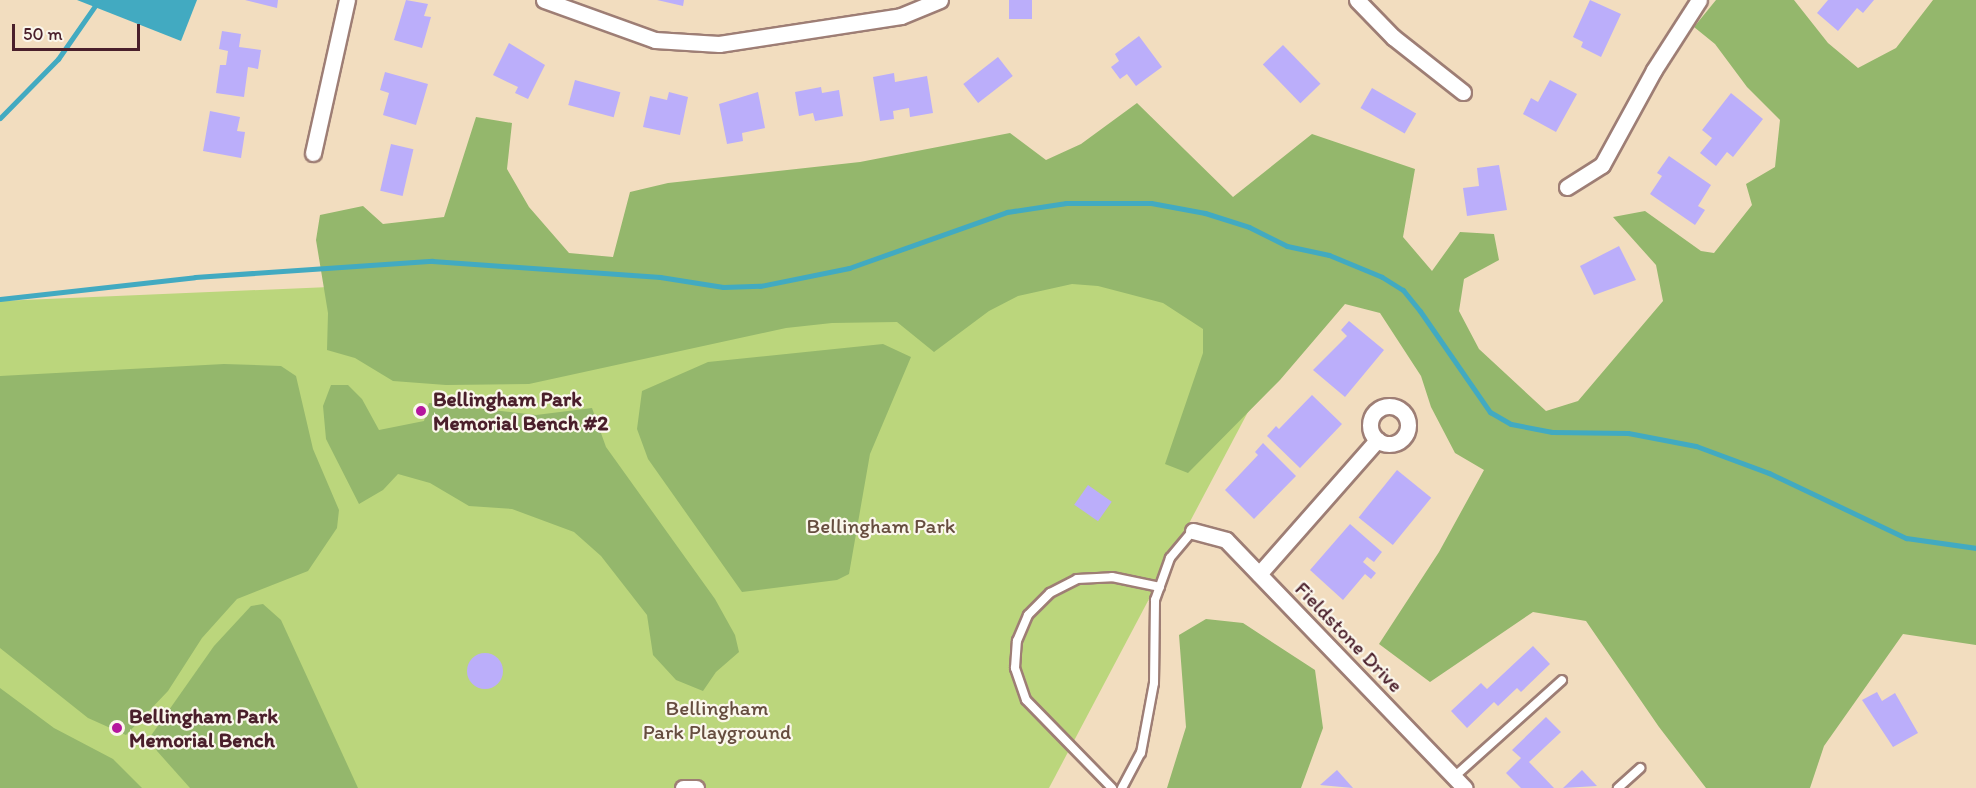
<!DOCTYPE html>
<html>
<head>
<meta charset="utf-8">
<style>
	body { margin:0 }
	#map { position:relative; width:1976px; height:788px; overflow:hidden; background:#f2ddbf; font-family:Itim,sans-serif }
	div>[style] { position:absolute }
	.green>* { inset:0; background:#bbd67c }
	.forest>* { inset:0; background:#94b76c }
	.water>* { inset:0; background:#42aac1 }
	.stream>* { height:5px; margin:-2.5px; padding:0 2.5px; transform-origin:2.5px; border-radius:2.5px; background:#42aac1 }
	.building>* { inset:0; background:#bbaefa; transform-origin:0 0 }
	.round { border-radius:50% }
	.roads { filter:drop-shadow(2px 0 #9e7e75) drop-shadow(-2px 0 #9e7e75) drop-shadow(0 2px #9e7e75) drop-shadow(0 -2px #9e7e75) }
	.lane>* { height:8px; margin:-4px; padding:0 4px; transform-origin:4px; border-radius:4px; background:#fff }
	.street>* { height:15px; margin:-7.5px; padding:0 7.5px; transform-origin:7.5px; border-radius:7.5px; background:#fff }
	.street>.ring { margin:-7.5px; padding:0; box-sizing:content-box; background:none; border:15px solid #fff; border-radius:50% }
	.dots>* { width:16px; height:16px; translate:-50% -50%; box-sizing:border-box; border:3px solid #fbf7ec; border-radius:50% }
	span { translate:-50% -50%; white-space:nowrap; text-align:center; line-height:1.15; -webkit-text-stroke:4.5px #fbf7ec; paint-order:stroke }
	.poi-label { font-size:21px; color:#4a1f2b; font-weight:700 }
	.left { translate:0 -50%; text-align:left }
	.park-label { font-size:21px; color:#664d3f }
	.street-label { font-size:21px; color:#4a1f2b }
	.scale { position:absolute; left:12px; top:24px; width:128px; height:27px; box-sizing:border-box; border:3px solid #4a1f2b; border-top:0; padding-left:8px; font-size:18px; line-height:21px; white-space:nowrap; color:#4a1f2b; -webkit-text-stroke:4px #fbf7ec; paint-order:stroke }
</style>
</head>
<body>
<div id="map">
	<div class="green">
		<i style="clip-path:polygon(1287px 246px,1285px 342px,1049px 788px,0 788px,0 301px)"></i>
	</div>
	<div class="forest">
		<i style="clip-path:polygon(1716px 0,1794px 0,1828px 43px,1858px 68px,1896px 48px,1933px 0,1976px 0,1976px 645px,1903px 634px,1824px 746px,1810px 788px,1706px 788px,1659px 727px,1586px 621px,1533px 612px,1430px 682px,1379px 644px,1439px 552px,1484px 470px,1455px 453px,1431px 407px,1421px 376px,1380px 313px,1345px 304px,1280px 380px,1188px 473px,1165px 464px,1203px 353px,1203px 329px,1163px 303px,1098px 286px,1072px 284px,1018px 296px,989px 311px,934px 352px,897px 322px,832px 323px,786px 328px,529px 384px,446px 385px,393px 381px,355px 358px,327px 350px,328px 313px,316px 240px,320px 215px,363px 206px,383px 224px,444px 217px,476px 117px,512px 123px,507px 169px,529px 207px,569px 253px,613px 257px,630px 192px,668px 183px,860px 162px,1010px 133px,1046px 160px,1081px 144px,1137px 103px,1233px 197px,1312px 134px,1415px 169px,1403px 237px,1432px 271px,1460px 232px,1494px 234px,1499px 260px,1464px 279px,1459px 311px,1479px 349px,1546px 411px,1578px 401px,1663px 301px,1656px 265px,1613px 217px,1645px 211px,1701px 251px,1714px 253px,1752px 205px,1746px 184px,1775px 167px,1780px 120px,1747px 87px,1715px 44px,1694px 27px)"></i>
		<i style="clip-path:polygon(883px 344px,911px 357px,870px 454px,849px 574px,837px 580px,742px 592px,648px 459px,637px 429px,642px 391px,708px 362px)"></i>
		<i style="clip-path:polygon(224px 364px,281px 366px,296px 376px,313px 449px,339px 510px,337px 528px,308px 571px,237px 599px,202px 638px,168px 691px,126px 735px,88px 718px,0 648px,0 376px)"></i>
		<i style="clip-path:polygon(331px 385px,348px 385px,362px 399px,379px 430px,424px 421px,429px 403px,536px 415px,592px 408px,606px 447px,715px 599px,735px 635px,739px 652px,716px 672px,703px 691px,676px 680px,653px 655px,647px 615px,601px 556px,574px 532px,512px 509px,469px 506px,430px 483px,398px 474px,383px 490px,359px 504px,326px 439px,323px 406px)"></i>
		<i style="clip-path:polygon(263px 604px,281px 620px,358px 788px,190px 788px,157px 751px,150px 737px,214px 646px,251px 606px)"></i>
		<i style="clip-path:polygon(1206px 619px,1243px 623px,1315px 670px,1323px 728px,1301px 788px,1167px 788px,1186px 727px,1179px 635px)"></i>
		<i style="clip-path:polygon(0 688px,54px 728px,113px 759px,142px 788px,0 788px)"></i>
	</div>
	<div class="water">
		<i style="clip-path:polygon(77px 0,197px 0,181px 41px)"></i>
	</div>
	<div class="stream">
		<i style="left:0;top:118px;width:83px;rotate:-45.5deg"></i>
		<i style="left:58px;top:59px;width:72px;rotate:-55.2deg"></i>
		<i style="left:0;top:299px;width:196px;rotate:-6.4deg"></i>
		<i style="left:195px;top:277px;width:238px;rotate:-3.9deg"></i>
		<i style="left:432px;top:261px;width:229px;rotate:4deg"></i>
		<i style="left:660px;top:277px;width:64px;rotate:9deg"></i>
		<i style="left:723px;top:287px;width:37px;rotate:-2deg"></i>
		<i style="left:760px;top:286px;width:91px;rotate:-11.4deg"></i>
		<i style="left:849px;top:268px;width:168px;rotate:-19.5deg"></i>
		<i style="left:1007px;top:212px;width:60px;rotate:-8.7deg"></i>
		<i style="left:1066px;top:203px;width:85px"></i>
		<i style="left:1151px;top:203px;width:55px;rotate:10.5deg"></i>
		<i style="left:1205px;top:213px;width:46px;rotate:17.7deg"></i>
		<i style="left:1249px;top:227px;width:42px;rotate:26.6deg"></i>
		<i style="left:1287px;top:246px;width:43px;rotate:12.1deg"></i>
		<i style="left:1329px;top:255px;width:57px;rotate:22.5deg"></i>
		<i style="left:1382px;top:277px;width:25px;rotate:32deg"></i>
		<i style="left:1403px;top:290px;width:27px;rotate:51deg"></i>
		<i style="left:1420px;top:311px;width:123px;rotate:55.3deg"></i>
		<i style="left:1490px;top:412px;width:24px;rotate:30deg"></i>
		<i style="left:1511px;top:424px;width:42px;rotate:11deg"></i>
		<i style="left:1552px;top:432px;width:76px;rotate:0.8deg"></i>
		<i style="left:1628px;top:433px;width:69px;rotate:10.8deg"></i>
		<i style="left:1696px;top:446px;width:78px;rotate:20.3deg"></i>
		<i style="left:1769px;top:473px;width:152px;rotate:25.4deg"></i>
		<i style="left:1906px;top:538px;width:71px;rotate:8.1deg"></i>
	</div>
	<div class="building">
		<i style="clip-path:polygon(245px 0,278px 0,277px 8px)"></i>
		<i style="clip-path:polygon(406px 0,428px 4px,424px 16px,431px 17px,422px 48px,394px 40px)"></i>
		<i style="clip-path:polygon(657px 0,684px 0,683px 6px)"></i>
		<i style="left:1009px;top:0;width:23px;height:19px"></i>
		<i style="clip-path:polygon(1590px 0,1621px 14px,1601px 57px,1581px 47px,1583px 42px,1573px 37px)"></i>
		<i style="clip-path:polygon(1828px 0,1874px 0,1863px 13px,1857px 8px,1838px 31px,1817px 13px)"></i>
		<i style="clip-path:polygon(222px 31px,241px 34px,239px 47px,261px 50px,258px 69px,248px 67px,244px 97px,216px 93px,220px 65px,226px 65px,228px 51px,219px 49px)"></i>
		<i style="clip-path:polygon(1139px 36px,1162px 67px,1136px 86px,1127px 74px,1120px 79px,1111px 67px,1119px 61px,1115px 54px)"></i>
		<i style="clip-path:polygon(509px 43px,545px 65px,528px 99px,515px 93px,518px 87px,493px 75px)"></i>
		<i style="left:1283px;top:45px;width:54px;height:28px;rotate:46deg"></i>
		<i style="left:998px;top:57px;width:24px;height:44px;rotate:52deg"></i>
		<i style="clip-path:polygon(385px 72px,428px 84px,416px 125px,383px 115px,389px 93px,380px 90px)"></i>
		<i style="clip-path:polygon(894px 73px,895px 82px,927px 76px,933px 113px,910px 117px,909px 108px,893px 111px,894px 119px,880px 121px,873px 77px)"></i>
		<i style="left:575px;top:80px;width:47px;height:26px;rotate:15deg"></i>
		<i style="clip-path:polygon(1550px 80px,1577px 94px,1556px 132px,1523px 114px,1531px 98px,1538px 102px)"></i>
		<i style="clip-path:polygon(821px 87px,822px 93px,839px 90px,843px 116px,815px 121px,813px 113px,799px 116px,795px 92px)"></i>
		<i style="left:1372px;top:88px;width:51px;height:23px;rotate:30deg"></i>
		<i style="clip-path:polygon(669px 92px,688px 97px,680px 135px,643px 127px,650px 96px,667px 100px)"></i>
		<i style="clip-path:polygon(758px 92px,765px 128px,742px 133px,743px 141px,727px 144px,719px 104px)"></i>
		<i style="clip-path:polygon(1731px 93px,1763px 119px,1733px 157px,1727px 152px,1716px 166px,1700px 153px,1712px 138px,1702px 130px)"></i>
		<i style="clip-path:polygon(210px 111px,240px 117px,237px 131px,245px 132px,241px 158px,203px 151px)"></i>
		<i style="left:391px;top:144px;width:23px;height:48px;rotate:13deg"></i>
		<i style="clip-path:polygon(1669px 156px,1711px 185px,1698px 206px,1705px 210px,1695px 225px,1650px 194px,1662px 176px,1657px 173px)"></i>
		<i style="clip-path:polygon(1499px 165px,1507px 210px,1467px 216px,1463px 188px,1479px 186px,1477px 168px)"></i>
		<i style="clip-path:polygon(1619px 246px,1636px 280px,1594px 295px,1580px 266px)"></i>
		<i style="clip-path:polygon(1349px 321px,1384px 350px,1345px 397px,1313px 370px,1347px 336px,1341px 330px)"></i>
		<i style="clip-path:polygon(1312px 395px,1342px 424px,1300px 468px,1267px 436px,1276px 426px,1279px 429px)"></i>
		<i style="clip-path:polygon(1263px 443px,1296px 476px,1254px 519px,1225px 490px,1258px 455px,1255px 452px)"></i>
		<i style="left:1397px;top:470px;width:44px;height:61px;rotate:39deg"></i>
		<i style="left:1088px;top:485px;width:29px;height:24px;rotate:35deg"></i>
		<i style="clip-path:polygon(1350px 524px,1382px 552px,1374px 562px,1367px 557px,1363px 562px,1376px 573px,1371px 579px,1365px 574px,1343px 600px,1310px 570px)"></i>
		<i style="clip-path:polygon(1533px 646px,1550px 664px,1521px 692px,1517px 688px,1498px 706px,1494px 702px,1467px 728px,1451px 711px,1481px 683px,1487px 689px)"></i>
		<i class="round" style="left:467px;top:653px;width:36px;height:36px"></i>
		<i style="clip-path:polygon(1877px 692px,1882px 701px,1895px 693px,1918px 733px,1893px 747px,1862px 700px)"></i>
		<i style="clip-path:polygon(1546px 717px,1561px 732px,1529px 762px,1554px 788px,1521px 788px,1506px 773px,1521px 758px,1512px 750px)"></i>
		<i style="clip-path:polygon(1337px 770px,1353px 788px,1320px 785px)"></i>
		<i style="clip-path:polygon(1582px 770px,1597px 786px,1563px 788px)"></i>
	</div>
	<div class="roads">
		<div class="lane">
			<i style="left:1454px;top:777px;width:145px;rotate:-41.9deg"></i>
			<i style="left:1112px;top:788px;width:123px;rotate:-134.3deg"></i>
			<i style="left:1026px;top:700px;width:34px;rotate:-109deg"></i>
			<i style="left:1015px;top:668px;width:27px;rotate:-86deg"></i>
			<i style="left:1017px;top:641px;width:28px;rotate:-67deg"></i>
			<i style="left:1028px;top:615px;width:31px;rotate:-45deg"></i>
			<i style="left:1050px;top:593px;width:30px;rotate:-27deg"></i>
			<i style="left:1077px;top:579px;width:35px;rotate:-3deg"></i>
			<i style="left:1112px;top:577px;width:49px;rotate:11.8deg"></i>
			<i style="left:1122px;top:788px;width:40px;rotate:-62deg"></i>
			<i style="left:1141px;top:753px;width:71px;rotate:-79.5deg"></i>
			<i style="left:1154px;top:683px;width:83px;rotate:-89.3deg"></i>
			<i style="left:1155px;top:600px;width:45px;rotate:-70.3deg"></i>
			<i style="left:1170px;top:558px;width:35px;rotate:-50deg"></i>
			<i style="left:1618px;top:788px;width:30px;rotate:-42deg"></i>
		</div>
		<div class="street">
			<i style="left:544px;top:0;width:118px;rotate:19.8deg"></i>
			<i style="left:655px;top:40px;width:64px;rotate:3.6deg"></i>
			<i style="left:719px;top:44px;width:184px;rotate:-8.7deg"></i>
			<i style="left:901px;top:16px;width:42px;rotate:-22.3deg"></i>
			<i style="left:1357px;top:0;width:52px;rotate:45.8deg"></i>
			<i style="left:1393px;top:37px;width:89px;rotate:38.2deg"></i>
			<i style="left:313px;top:153px;width:157px;rotate:-77.5deg"></i>
			<i style="left:1567px;top:187px;width:41px;rotate:-32.2deg"></i>
			<i style="left:1602px;top:165px;width:108px;rotate:-61.3deg"></i>
			<i style="left:1654px;top:70px;width:83px;rotate:-57.3deg"></i>
			<i class="ring" style="left:1370px;top:406px;width:23px;height:23px"></i>
			<i style="left:1193px;top:531px;width:34px;rotate:15deg"></i>
			<i style="left:1226px;top:540px;width:344px;rotate:46.1deg"></i>
			<i style="left:1259px;top:574px;width:179px;rotate:-48.6deg"></i>
			<i style="left:683px;top:788px;width:13px"></i>
		</div>
	</div>
	<div class="dots">
		<i style="left:421px;top:411px;background:#b5179e"></i>
		<i style="left:117px;top:728px;background:#b5179e"></i>
	</div>
	<div class="poi-label">
		<span class="left" style="left:433px;top:411px">Bellingham Park<br>Memorial Bench #2</span>
		<span class="left" style="left:129px;top:728px">Bellingham Park<br>Memorial Bench</span>
	</div>
	<div class="park-label">
		<span style="left:881px;top:526px">Bellingham Park</span>
		<span style="left:717px;top:720px">Bellingham<br>Park Playground</span>
	</div>
	<div class="street-label">
		<span style="left:1349px;top:637px;rotate:46deg">Fieldstone Drive</span>
	</div>
	<div class="scale">50 m</div>
</div>
</body>
</html>
